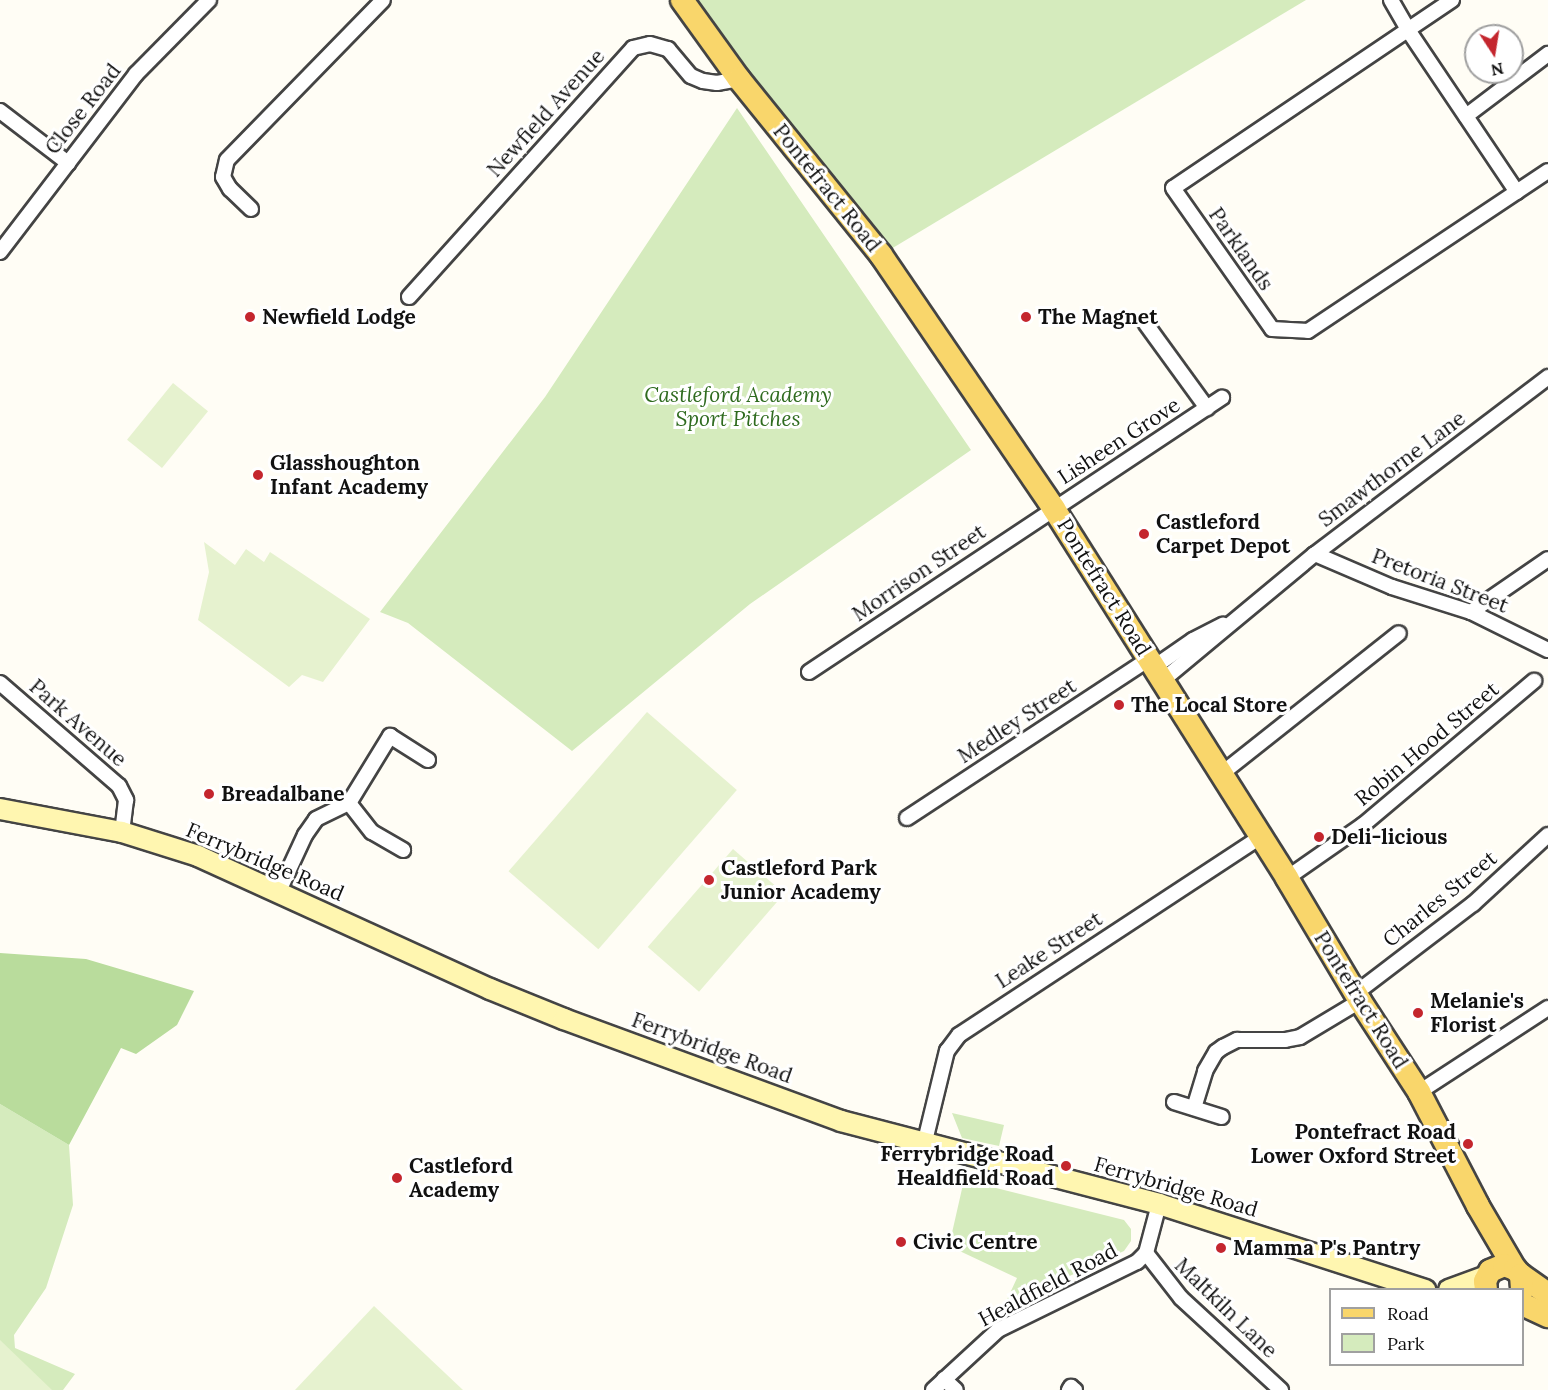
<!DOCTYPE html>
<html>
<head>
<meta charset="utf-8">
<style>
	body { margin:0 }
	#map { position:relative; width:1548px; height:1390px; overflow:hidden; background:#fffdf5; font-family:Lora,serif }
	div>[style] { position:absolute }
	.green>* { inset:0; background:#d5ebbd }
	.forest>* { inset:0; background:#b9dc9c }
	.pitch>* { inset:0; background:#e6f2cf; transform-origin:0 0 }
	.roads { filter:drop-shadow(2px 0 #444) drop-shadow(-2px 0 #444) drop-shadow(0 2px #444) drop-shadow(0 -2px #444) }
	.street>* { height:14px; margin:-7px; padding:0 7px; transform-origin:7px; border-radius:7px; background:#fff }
	.secondary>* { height:20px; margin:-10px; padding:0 10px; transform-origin:10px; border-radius:10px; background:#fff6b0 }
	.primary>* { height:22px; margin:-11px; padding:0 11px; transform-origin:11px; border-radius:11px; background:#f9d66b }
	.dots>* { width:16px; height:16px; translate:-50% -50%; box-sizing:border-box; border:3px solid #fff; border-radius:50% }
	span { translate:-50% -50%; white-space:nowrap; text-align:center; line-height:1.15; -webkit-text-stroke:6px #fff; paint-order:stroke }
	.street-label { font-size:21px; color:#111 }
	.poi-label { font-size:21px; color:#111; font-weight:700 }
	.left { translate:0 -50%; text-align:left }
	.right { translate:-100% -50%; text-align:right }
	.park-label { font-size:21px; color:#2f6b1f; font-style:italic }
	.legend { position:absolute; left:1329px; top:1288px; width:195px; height:78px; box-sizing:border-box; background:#fff; border:2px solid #a0a0a0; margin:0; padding:8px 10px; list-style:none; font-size:18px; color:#111 }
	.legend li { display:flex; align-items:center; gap:12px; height:30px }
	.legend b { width:30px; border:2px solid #a0a0a0 }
	.north { position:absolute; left:1464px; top:24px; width:60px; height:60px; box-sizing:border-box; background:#fff; border:2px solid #a0a0a0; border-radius:50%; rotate:168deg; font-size:16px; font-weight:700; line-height:24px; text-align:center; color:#111 }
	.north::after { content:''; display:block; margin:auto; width:21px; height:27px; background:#c4262e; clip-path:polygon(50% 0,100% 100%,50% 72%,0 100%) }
</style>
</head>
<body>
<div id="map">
	<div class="green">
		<i style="clip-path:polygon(682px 0,1306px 0,881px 255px)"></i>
		<i style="clip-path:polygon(737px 108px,971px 450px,750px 604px,572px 751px,408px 623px,380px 612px,545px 397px)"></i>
		<i style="clip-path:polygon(0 1104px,69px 1145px,73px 1205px,46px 1288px,14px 1335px,15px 1348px,75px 1374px,63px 1390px,0 1390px)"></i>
		<i style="clip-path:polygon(952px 1113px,1004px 1125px,999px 1146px,962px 1138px)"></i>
		<i style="clip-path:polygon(964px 1180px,1124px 1220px,1131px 1229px,1131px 1241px,1124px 1251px,1004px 1306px,1017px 1278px,949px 1246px)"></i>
	</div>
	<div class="forest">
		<i style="clip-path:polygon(0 953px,86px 959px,194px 991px,177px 1025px,136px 1054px,121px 1048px,69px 1145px,0 1104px)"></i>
	</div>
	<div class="pitch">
		<i style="left:173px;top:383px;width:45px;height:73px;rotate:39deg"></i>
		<i style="clip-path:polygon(204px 542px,235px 565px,246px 549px,264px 562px,270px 552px,370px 619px,323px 682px,302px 675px,289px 687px,198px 620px,209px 572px)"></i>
		<i style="left:647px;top:712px;width:119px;height:211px;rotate:41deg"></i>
		<i style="left:733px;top:849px;width:68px;height:130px;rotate:41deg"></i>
		<i style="clip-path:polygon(374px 1306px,463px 1390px,295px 1390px)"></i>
		<i style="clip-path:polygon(0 1340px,52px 1390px,0 1390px)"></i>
	</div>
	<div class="roads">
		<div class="street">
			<i style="left:1391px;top:0;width:34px;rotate:60deg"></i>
			<i style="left:1408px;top:30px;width:195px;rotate:56.1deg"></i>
			<i style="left:1452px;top:0;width:336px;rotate:146deg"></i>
			<i style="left:1173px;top:188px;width:172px;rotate:54.9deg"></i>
			<i style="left:1272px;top:329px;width:36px;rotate:3deg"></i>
			<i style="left:1308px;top:331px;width:288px;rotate:-33.7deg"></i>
			<i style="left:0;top:111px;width:86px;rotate:37.4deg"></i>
			<i style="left:1466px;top:116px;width:103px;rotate:-37.1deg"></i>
			<i style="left:251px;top:209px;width:29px;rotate:-136deg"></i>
			<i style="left:230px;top:189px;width:14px;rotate:-120deg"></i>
			<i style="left:223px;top:177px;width:17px;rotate:-77deg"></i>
			<i style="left:227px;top:160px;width:223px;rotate:-45.7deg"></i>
			<i style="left:0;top:252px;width:224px;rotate:-52.6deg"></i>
			<i style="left:136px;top:74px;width:104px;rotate:-45.4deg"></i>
			<i style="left:409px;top:297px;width:335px;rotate:-48deg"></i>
			<i style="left:633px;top:48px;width:17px;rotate:-13deg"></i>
			<i style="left:650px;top:44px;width:19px;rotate:16deg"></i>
			<i style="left:668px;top:49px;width:35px;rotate:50deg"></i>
			<i style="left:691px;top:76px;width:13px;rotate:23deg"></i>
			<i style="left:703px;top:81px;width:14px;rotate:8deg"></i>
			<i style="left:717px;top:83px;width:22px;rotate:-10deg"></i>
			<i style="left:1146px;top:324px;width:104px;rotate:54deg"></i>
			<i style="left:1315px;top:554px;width:84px;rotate:23.2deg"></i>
			<i style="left:1392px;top:587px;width:83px;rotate:17.6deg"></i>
			<i style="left:1471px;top:612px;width:86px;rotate:26.3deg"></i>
			<i style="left:1471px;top:612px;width:93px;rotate:-34.5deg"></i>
			<i style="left:1154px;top:667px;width:47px;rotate:-34.7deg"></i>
			<i style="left:1193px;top:640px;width:34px;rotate:-27deg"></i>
			<i style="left:809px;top:672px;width:496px;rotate:-33.6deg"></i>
			<i style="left:1163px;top:680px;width:197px;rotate:-39.7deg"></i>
			<i style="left:1315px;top:554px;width:293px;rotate:-37.2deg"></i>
			<i style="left:0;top:683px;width:157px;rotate:40.9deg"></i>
			<i style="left:119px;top:786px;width:16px;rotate:63deg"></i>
			<i style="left:126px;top:800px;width:32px;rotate:97deg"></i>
			<i style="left:1220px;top:775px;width:228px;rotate:-38.4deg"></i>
			<i style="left:349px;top:803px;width:37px;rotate:52deg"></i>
			<i style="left:372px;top:832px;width:36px;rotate:30deg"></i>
			<i style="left:907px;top:818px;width:290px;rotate:-33.3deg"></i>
			<i style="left:1287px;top:878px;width:93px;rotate:-34.9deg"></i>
			<i style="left:1363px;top:825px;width:224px;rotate:-40.1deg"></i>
			<i style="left:279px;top:891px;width:62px;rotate:-65.1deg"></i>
			<i style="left:305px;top:835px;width:19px;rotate:-55deg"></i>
			<i style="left:316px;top:819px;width:37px;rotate:-26deg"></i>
			<i style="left:349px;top:803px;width:79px;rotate:-58.5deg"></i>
			<i style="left:390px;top:736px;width:45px;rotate:32.3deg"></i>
			<i style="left:1356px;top:993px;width:147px;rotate:-37.3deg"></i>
			<i style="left:1473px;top:904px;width:102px;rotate:-42.6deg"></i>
			<i style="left:1419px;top:1092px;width:154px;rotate:-33.1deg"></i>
			<i style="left:1174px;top:1102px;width:50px;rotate:17.4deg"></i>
			<i style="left:1194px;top:1108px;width:39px;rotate:-73deg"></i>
			<i style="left:1205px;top:1071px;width:22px;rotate:-60deg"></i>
			<i style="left:1216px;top:1052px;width:9px;rotate:-36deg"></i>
			<i style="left:1223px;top:1047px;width:16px;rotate:-27deg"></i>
			<i style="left:1237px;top:1040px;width:48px"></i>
			<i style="left:1285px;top:1040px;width:15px;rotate:-11deg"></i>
			<i style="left:1300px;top:1037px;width:70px;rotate:-31deg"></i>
			<i style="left:924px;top:1145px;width:97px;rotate:-76.3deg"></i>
			<i style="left:947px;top:1051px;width:20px;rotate:-53deg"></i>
			<i style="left:959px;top:1035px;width:360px;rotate:-33.3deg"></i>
			<i style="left:1146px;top:1253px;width:57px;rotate:52.1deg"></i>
			<i style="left:1181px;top:1298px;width:136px;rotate:42.6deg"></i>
			<i style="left:944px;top:1379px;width:16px;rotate:43deg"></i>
			<i style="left:933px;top:1390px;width:88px;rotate:-42.7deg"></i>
			<i style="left:998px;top:1330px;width:155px;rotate:-26.1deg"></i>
			<i style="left:1137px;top:1262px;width:13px;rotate:-45deg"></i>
			<i style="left:1146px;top:1253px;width:51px;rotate:-75.1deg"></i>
			<i style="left:1069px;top:1390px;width:4px;rotate:-56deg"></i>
			<i style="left:1071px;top:1387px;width:5px;rotate:37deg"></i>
		</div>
		<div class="secondary">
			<i style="left:0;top:809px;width:124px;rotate:10.7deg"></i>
			<i style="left:122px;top:832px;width:80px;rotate:17.5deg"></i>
			<i style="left:198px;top:856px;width:321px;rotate:24.5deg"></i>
			<i style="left:490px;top:989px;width:80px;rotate:22.1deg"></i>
			<i style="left:564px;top:1019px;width:295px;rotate:20.2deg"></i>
			<i style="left:841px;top:1121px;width:329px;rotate:14.6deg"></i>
			<i style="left:1159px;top:1204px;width:280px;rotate:17.9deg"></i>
			<i style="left:1449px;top:1290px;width:40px;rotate:-20.2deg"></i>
		</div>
		<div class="primary">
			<i style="left:682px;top:0;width:97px;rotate:54.2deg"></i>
			<i style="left:739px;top:79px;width:226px;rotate:51.1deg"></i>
			<i style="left:881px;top:255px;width:307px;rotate:55.7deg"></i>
			<i style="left:1054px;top:509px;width:436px;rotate:57.7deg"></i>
			<i style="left:1287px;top:878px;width:143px;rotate:59.3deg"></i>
			<i style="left:1360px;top:1001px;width:108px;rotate:57deg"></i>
			<i style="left:1419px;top:1092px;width:128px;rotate:62.6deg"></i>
			<i style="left:1478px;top:1206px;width:73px;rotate:59.6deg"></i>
			<i style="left:1521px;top:1275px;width:33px;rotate:35deg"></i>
			<i style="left:1486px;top:1290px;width:9px;rotate:-96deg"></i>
			<i style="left:1485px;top:1281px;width:11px;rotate:-63deg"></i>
			<i style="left:1490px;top:1271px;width:15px;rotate:-23deg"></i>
			<i style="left:1504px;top:1265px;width:12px;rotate:20deg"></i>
			<i style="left:1515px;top:1269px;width:8px;rotate:45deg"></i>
			<i style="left:1521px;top:1275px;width:15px;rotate:86deg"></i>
			<i style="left:1522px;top:1304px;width:29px;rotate:25deg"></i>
		</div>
	</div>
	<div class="dots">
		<i style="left:250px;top:317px;background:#c4262e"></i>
		<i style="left:1026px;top:317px;background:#c4262e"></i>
		<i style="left:258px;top:475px;background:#c4262e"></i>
		<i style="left:1144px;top:534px;background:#c4262e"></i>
		<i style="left:1119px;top:705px;background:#c4262e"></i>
		<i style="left:209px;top:794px;background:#c4262e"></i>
		<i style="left:1319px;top:837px;background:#c4262e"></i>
		<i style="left:709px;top:880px;background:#c4262e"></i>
		<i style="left:1418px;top:1013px;background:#c4262e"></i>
		<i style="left:1468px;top:1144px;background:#c4262e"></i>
		<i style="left:1066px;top:1166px;background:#c4262e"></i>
		<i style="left:397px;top:1178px;background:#c4262e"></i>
		<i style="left:901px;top:1242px;background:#c4262e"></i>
		<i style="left:1221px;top:1248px;background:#c4262e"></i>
	</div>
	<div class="street-label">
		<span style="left:83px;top:109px;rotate:-52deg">Close Road</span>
		<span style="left:546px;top:113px;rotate:-48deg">Newfield Avenue</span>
		<span style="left:827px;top:188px;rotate:51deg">Pontefract Road</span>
		<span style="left:1241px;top:249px;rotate:55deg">Parklands</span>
		<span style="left:1119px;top:441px;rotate:-33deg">Lisheen Grove</span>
		<span style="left:1392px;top:469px;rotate:-37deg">Smawthorne Lane</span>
		<span style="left:919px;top:573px;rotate:-34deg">Morrison Street</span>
		<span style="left:1440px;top:581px;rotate:21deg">Pretoria Street</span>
		<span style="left:1104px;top:587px;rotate:58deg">Pontefract Road</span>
		<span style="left:1017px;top:721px;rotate:-33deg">Medley Street</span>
		<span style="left:78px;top:723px;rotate:41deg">Park Avenue</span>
		<span style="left:1427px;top:744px;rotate:-40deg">Robin Hood Street</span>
		<span style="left:265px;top:862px;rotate:23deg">Ferrybridge Road</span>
		<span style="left:1440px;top:899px;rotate:-39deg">Charles Street</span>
		<span style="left:1049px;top:950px;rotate:-33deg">Leake Street</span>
		<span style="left:1361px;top:1000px;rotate:58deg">Pontefract Road</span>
		<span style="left:712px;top:1048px;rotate:20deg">Ferrybridge Road</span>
		<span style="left:1176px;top:1187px;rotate:16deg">Ferrybridge Road</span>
		<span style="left:1048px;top:1285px;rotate:-28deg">Healdfield Road</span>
		<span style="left:1226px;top:1308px;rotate:44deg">Maltkiln Lane</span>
	</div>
	<div class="poi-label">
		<span class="left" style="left:262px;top:317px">Newfield Lodge</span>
		<span class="left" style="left:1038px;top:317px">The Magnet</span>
		<span class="left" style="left:270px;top:475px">Glasshoughton<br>Infant Academy</span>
		<span class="left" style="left:1156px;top:534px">Castleford<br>Carpet Depot</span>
		<span class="left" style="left:1131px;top:705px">The Local Store</span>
		<span class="left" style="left:221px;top:794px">Breadalbane</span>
		<span class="left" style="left:1331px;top:837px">Deli-licious</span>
		<span class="left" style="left:721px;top:880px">Castleford Park<br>Junior Academy</span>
		<span class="left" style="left:1430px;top:1013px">Melanie's<br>Florist</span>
		<span class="right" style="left:1456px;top:1144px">Pontefract Road<br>Lower Oxford Street</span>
		<span class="right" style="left:1054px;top:1166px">Ferrybridge Road<br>Healdfield Road</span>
		<span class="left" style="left:409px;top:1178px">Castleford<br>Academy</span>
		<span class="left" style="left:913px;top:1242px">Civic Centre</span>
		<span class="left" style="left:1233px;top:1248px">Mamma P's Pantry</span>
	</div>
	<div class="park-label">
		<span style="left:738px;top:407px">Castleford Academy<br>Sport Pitches</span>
	</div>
	<ul class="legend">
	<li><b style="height:8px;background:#f9d66b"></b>Road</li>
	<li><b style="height:16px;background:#d5ebbd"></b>Park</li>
	</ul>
	<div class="north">N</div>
</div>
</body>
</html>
